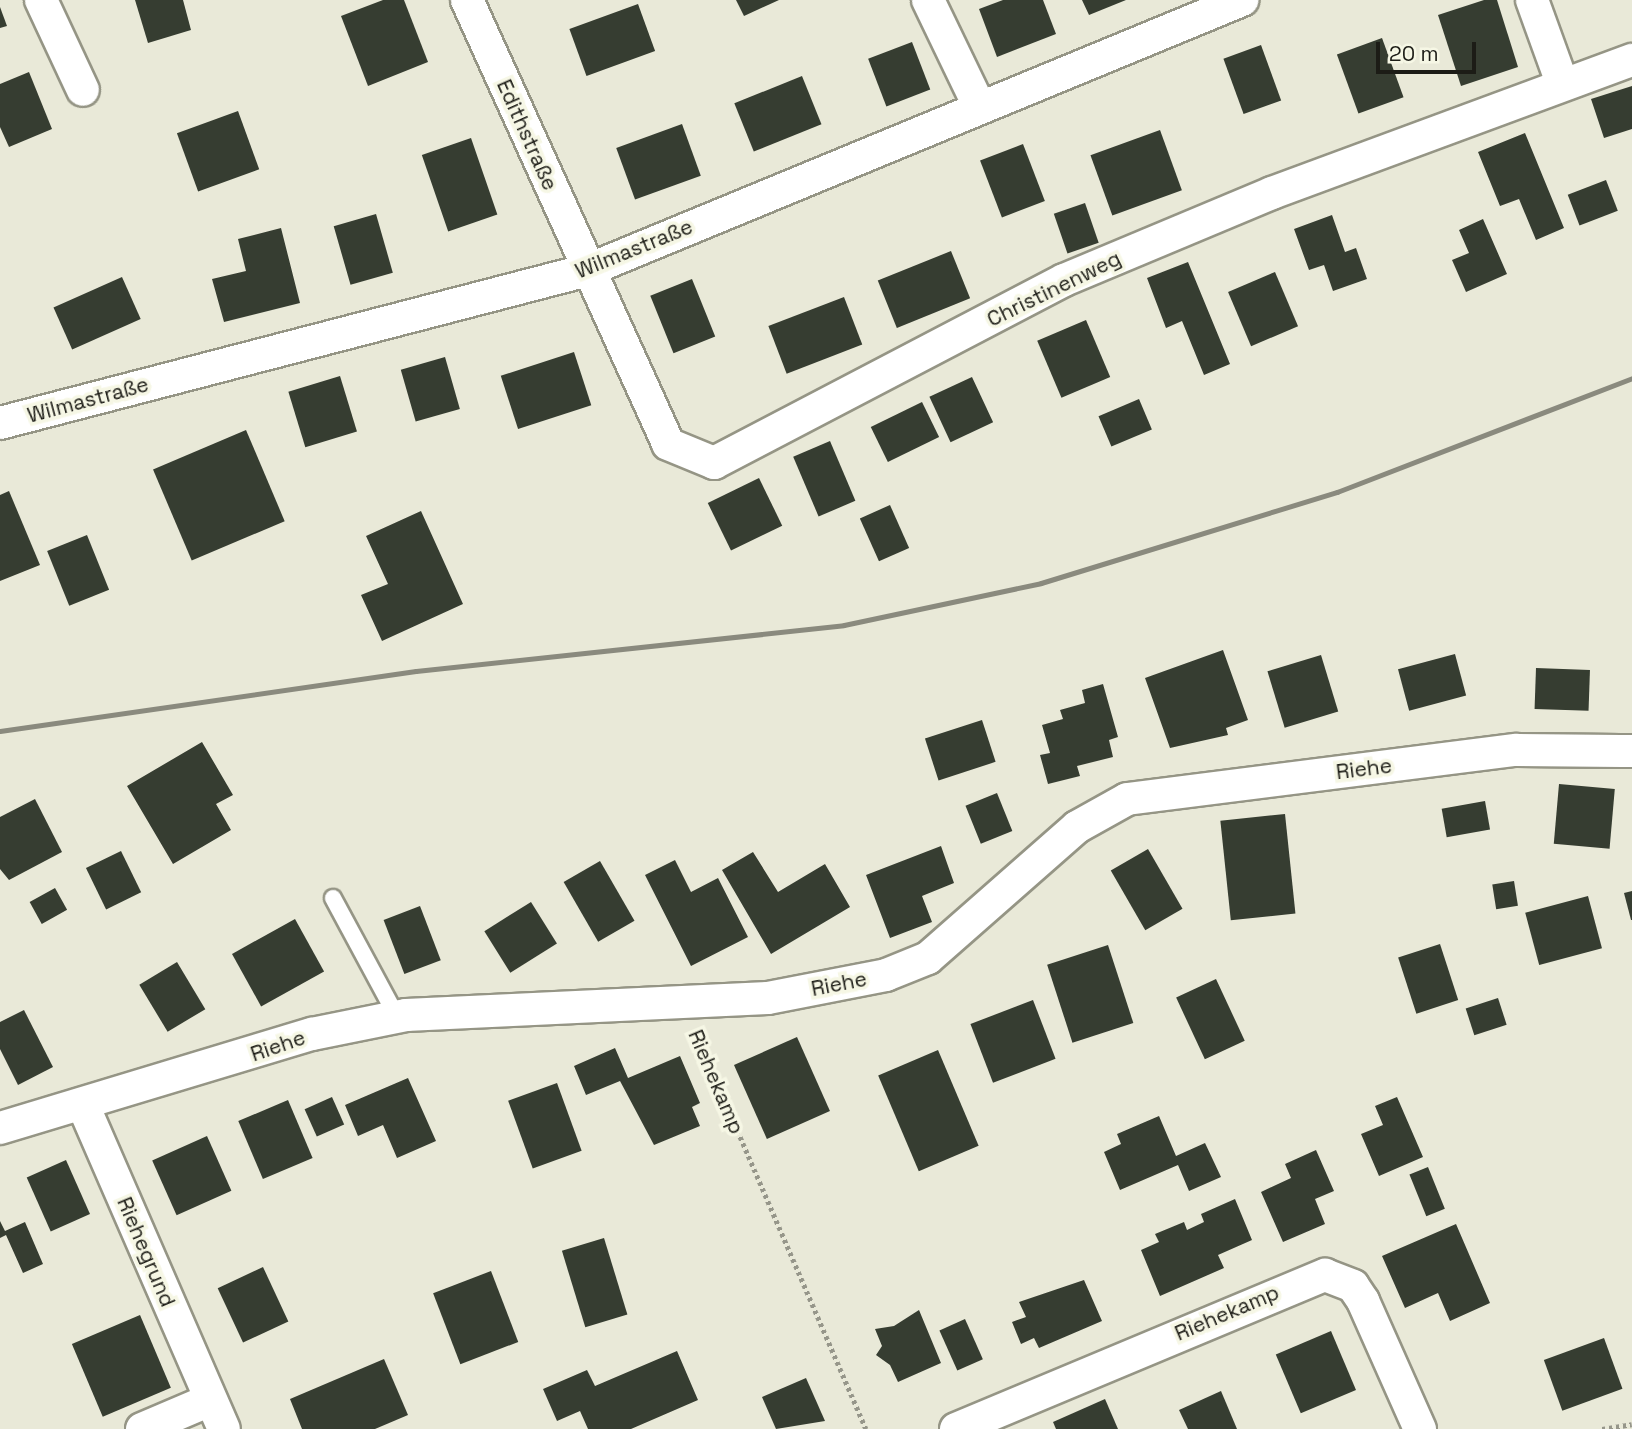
<!DOCTYPE html>
<html>
<head>
<meta charset="utf-8">
<style>
	body { margin:0 }
	#map { position:relative; width:1632px; height:1429px; overflow:hidden; background:#e9e9d8; font-family:"Space Grotesk",sans-serif }
	div>[style] { position:absolute }
	.building>* { inset:0; background:#363d31; transform-origin:0 0 }
	.path>* { height:4.5px; margin-top:-2.25px; transform-origin:0; background:repeating-linear-gradient(90deg,#96968a 0 3.5px,transparent 0 7px) }
	.roads { filter:drop-shadow(2px 0 #959585) drop-shadow(-2px 0 #959585) drop-shadow(0 2px #959585) drop-shadow(0 -2px #959585) }
	.service>* { height:16px; margin:-8px; padding:0 8px; transform-origin:8px; border-radius:8px; background:#fff }
	.minor>* { height:32px; margin:-16px; padding:0 16px; transform-origin:16px; border-radius:16px; background:#fff }
	.rail>* { height:5px; margin:-2.5px; padding:0 2.5px; transform-origin:2.5px; border-radius:2.5px; background:#8a8a7e }
	span { translate:-50% -50%; white-space:nowrap; text-align:center; line-height:1.15; -webkit-text-stroke:7px #f6f7e5; paint-order:stroke }
	.street-label { font-size:21px; color:#1c1c16 }
	.scale { position:absolute; left:1376px; top:42px; width:100px; height:32px; box-sizing:border-box; border:4px solid #1c1c16; border-top:0; padding-left:9px; font-size:21px; line-height:24px; white-space:nowrap; color:#1c1c16; -webkit-text-stroke:5px #f6f7e5; paint-order:stroke }
</style>
</head>
<body>
<div id="map">
	<div class="building">
		<i style="clip-path:polygon(135px 0,183px 0,191px 30px,148px 43px)"></i>
		<i style="clip-path:polygon(383px 0,404px 0,428px 62px,368px 86px,341px 16px)"></i>
		<i style="clip-path:polygon(736px 0,779px 0,744px 16px)"></i>
		<i style="clip-path:polygon(1003px 0,1043px 0,1056px 34px,997px 57px,979px 9px)"></i>
		<i style="clip-path:polygon(1082px 0,1126px 0,1089px 15px)"></i>
		<i style="clip-path:polygon(1484px 0,1497px 0,1518px 67px,1461px 86px,1438px 15px)"></i>
		<i style="left:638px;top:4px;width:50px;height:73px;rotate:70deg"></i>
		<i style="clip-path:polygon(0 7px,7px 26px,0 28px)"></i>
		<i style="left:1382px;top:38px;width:63px;height:48px;rotate:70deg"></i>
		<i style="left:912px;top:42px;width:51px;height:47px;rotate:69deg"></i>
		<i style="left:1261px;top:45px;width:59px;height:40px;rotate:70deg"></i>
		<i style="clip-path:polygon(29px 72px,52px 129px,9px 147px,0 127px,0 84px)"></i>
		<i style="left:802px;top:76px;width:52px;height:73px;rotate:68deg"></i>
		<i style="clip-path:polygon(1632px 86px,1632px 129px,1604px 138px,1591px 99px)"></i>
		<i style="left:238px;top:111px;width:62px;height:65px;rotate:70deg"></i>
		<i style="left:682px;top:124px;width:55px;height:70px;rotate:70deg"></i>
		<i style="left:1160px;top:130px;width:64px;height:74px;rotate:70deg"></i>
		<i style="clip-path:polygon(1525px 133px,1564px 228px,1536px 240px,1519px 199px,1500px 206px,1478px 152px)"></i>
		<i style="left:471px;top:138px;width:81px;height:52px;rotate:71deg"></i>
		<i style="left:1023px;top:144px;width:61px;height:46px;rotate:69deg"></i>
		<i style="left:1606px;top:180px;width:33px;height:41px;rotate:69deg"></i>
		<i style="left:1085px;top:203px;width:42px;height:33px;rotate:71deg"></i>
		<i style="left:376px;top:214px;width:61px;height:44px;rotate:74deg"></i>
		<i style="clip-path:polygon(1332px 215px,1345px 252px,1356px 248px,1367px 279px,1333px 291px,1324px 265px,1309px 270px,1294px 229px)"></i>
		<i style="clip-path:polygon(1483px 219px,1507px 274px,1466px 292px,1452px 260px,1469px 253px,1459px 230px)"></i>
		<i style="clip-path:polygon(281px 228px,300px 303px,224px 322px,212px 279px,246px 271px,238px 239px)"></i>
		<i style="left:951px;top:251px;width:51px;height:79px;rotate:68deg"></i>
		<i style="clip-path:polygon(1188px 262px,1230px 364px,1204px 375px,1182px 321px,1166px 328px,1147px 278px)"></i>
		<i style="left:1275px;top:272px;width:59px;height:51px;rotate:67deg"></i>
		<i style="left:122px;top:277px;width:46px;height:75px;rotate:66deg"></i>
		<i style="left:692px;top:279px;width:62px;height:45px;rotate:68deg"></i>
		<i style="left:844px;top:297px;width:51px;height:81px;rotate:69deg"></i>
		<i style="left:1086px;top:320px;width:62px;height:53px;rotate:67deg"></i>
		<i style="left:574px;top:352px;width:56px;height:77px;rotate:72deg"></i>
		<i style="left:445px;top:357px;width:54px;height:46px;rotate:74deg"></i>
		<i style="left:340px;top:376px;width:58px;height:54px;rotate:73deg"></i>
		<i style="left:972px;top:377px;width:50px;height:47px;rotate:65deg"></i>
		<i style="left:1139px;top:399px;width:33px;height:44px;rotate:67deg"></i>
		<i style="left:922px;top:402px;width:39px;height:57px;rotate:64deg"></i>
		<i style="left:246px;top:430px;width:99px;height:101px;rotate:67deg"></i>
		<i style="left:830px;top:441px;width:65px;height:40px;rotate:67deg"></i>
		<i style="left:759px;top:478px;width:53px;height:57px;rotate:64deg"></i>
		<i style="clip-path:polygon(9px 491px,40px 565px,0 581px,0 495px)"></i>
		<i style="left:890px;top:505px;width:47px;height:33px;rotate:66deg"></i>
		<i style="clip-path:polygon(421px 511px,463px 604px,382px 641px,361px 595px,388px 584px,366px 536px)"></i>
		<i style="left:87px;top:535px;width:59px;height:43px;rotate:68deg"></i>
		<i style="clip-path:polygon(1223px 650px,1248px 720px,1226px 728px,1228px 735px,1170px 748px,1145px 678px)"></i>
		<i style="left:1455px;top:654px;width:43px;height:59px;rotate:75deg"></i>
		<i style="left:1321px;top:655px;width:59px;height:56px;rotate:73deg"></i>
		<i style="left:1536px;top:668px;width:54px;height:41px;rotate:2deg"></i>
		<i style="clip-path:polygon(1103px 684px,1118px 737px,1109px 740px,1113px 757px,1077px 766px,1080px 776px,1048px 784px,1040px 755px,1050px 753px,1042px 725px,1063px 719px,1060px 710px,1085px 703px,1082px 690px)"></i>
		<i style="left:982px;top:720px;width:44px;height:60px;rotate:72deg"></i>
		<i style="clip-path:polygon(202px 742px,233px 795px,216px 804px,231px 830px,173px 864px,127px 786px)"></i>
		<i style="left:1559px;top:784px;width:56px;height:60px;rotate:5deg"></i>
		<i style="left:997px;top:793px;width:41px;height:34px;rotate:68deg"></i>
		<i style="clip-path:polygon(35px 799px,62px 852px,9px 880px,0 869px,0 817px)"></i>
		<i style="left:1485px;top:801px;width:29px;height:44px;rotate:80deg"></i>
		<i style="left:1285px;top:814px;width:100px;height:65px;rotate:84deg"></i>
		<i style="clip-path:polygon(941px 846px,954px 883px,922px 896px,932px 922px,890px 938px,866px 875px)"></i>
		<i style="left:1148px;top:849px;width:69px;height:43px;rotate:60deg"></i>
		<i style="left:121px;top:851px;width:46px;height:39px;rotate:64deg"></i>
		<i style="clip-path:polygon(753px 852px,778px 892px,825px 864px,850px 907px,771px 954px,722px 870px)"></i>
		<i style="clip-path:polygon(675px 860px,691px 892px,718px 878px,748px 937px,691px 966px,645px 875px)"></i>
		<i style="left:600px;top:861px;width:69px;height:42px;rotate:60deg"></i>
		<i style="left:1514px;top:881px;width:25px;height:22px;rotate:81deg"></i>
		<i style="left:55px;top:888px;width:25px;height:29px;rotate:61deg"></i>
		<i style="clip-path:polygon(1632px 891px,1632px 920px,1631px 920px,1624px 893px)"></i>
		<i style="left:1588px;top:896px;width:54px;height:65px;rotate:75deg"></i>
		<i style="left:531px;top:902px;width:49px;height:55px;rotate:58deg"></i>
		<i style="left:420px;top:906px;width:58px;height:39px;rotate:69deg"></i>
		<i style="left:295px;top:919px;width:60px;height:72px;rotate:61deg"></i>
		<i style="left:1440px;top:944px;width:59px;height:44px;rotate:72deg"></i>
		<i style="left:1108px;top:945px;width:82px;height:64px;rotate:72deg"></i>
		<i style="left:177px;top:962px;width:55px;height:44px;rotate:59deg"></i>
		<i style="left:1216px;top:979px;width:68px;height:44px;rotate:65deg"></i>
		<i style="left:1498px;top:998px;width:28px;height:34px;rotate:72deg"></i>
		<i style="left:1033px;top:1000px;width:63px;height:67px;rotate:69deg"></i>
		<i style="clip-path:polygon(24px 1010px,53px 1067px,18px 1085px,0 1049px,0 1022px)"></i>
		<i style="left:797px;top:1037px;width:81px;height:69px;rotate:66deg"></i>
		<i style="clip-path:polygon(615px 1048px,628px 1078px,680px 1056px,700px 1103px,692px 1107px,700px 1126px,654px 1145px,620px 1081px,586px 1095px,574px 1066px)"></i>
		<i style="left:938px;top:1050px;width:104px;height:65px;rotate:67deg"></i>
		<i style="clip-path:polygon(408px 1078px,436px 1141px,397px 1158px,383px 1125px,358px 1136px,345px 1105px)"></i>
		<i style="left:557px;top:1083px;width:72px;height:52px;rotate:70deg"></i>
		<i style="left:332px;top:1097px;width:30px;height:30px;rotate:66deg"></i>
		<i style="clip-path:polygon(1397px 1097px,1423px 1157px,1379px 1176px,1361px 1134px,1383px 1125px,1375px 1106px)"></i>
		<i style="left:288px;top:1100px;width:63px;height:54px;rotate:67deg"></i>
		<i style="clip-path:polygon(1159px 1116px,1176px 1156px,1205px 1143px,1221px 1177px,1189px 1191px,1178px 1165px,1120px 1190px,1104px 1152px,1121px 1144px,1117px 1134px)"></i>
		<i style="left:207px;top:1136px;width:60px;height:60px;rotate:66deg"></i>
		<i style="clip-path:polygon(1316px 1150px,1334px 1191px,1315px 1199px,1325px 1224px,1283px 1242px,1261px 1192px,1291px 1178px,1285px 1164px)"></i>
		<i style="left:66px;top:1160px;width:59px;height:43px;rotate:66deg"></i>
		<i style="left:1428px;top:1167px;width:45px;height:20px;rotate:68deg"></i>
		<i style="clip-path:polygon(1235px 1199px,1252px 1240px,1218px 1255px,1224px 1268px,1160px 1296px,1141px 1250px,1159px 1242px,1155px 1234px,1184px 1222px,1187px 1230px,1204px 1222px,1201px 1214px)"></i>
		<i style="clip-path:polygon(0 1221px,5px 1231px,25px 1222px,43px 1264px,23px 1273px,6px 1235px,0 1238px)"></i>
		<i style="clip-path:polygon(1456px 1224px,1490px 1303px,1450px 1321px,1438px 1293px,1405px 1308px,1382px 1256px)"></i>
		<i style="left:604px;top:1238px;width:80px;height:44px;rotate:73deg"></i>
		<i style="left:263px;top:1267px;width:60px;height:50px;rotate:65deg"></i>
		<i style="left:491px;top:1271px;width:76px;height:62px;rotate:69deg"></i>
		<i style="clip-path:polygon(1084px 1280px,1102px 1321px,1039px 1348px,1034px 1338px,1021px 1344px,1012px 1322px,1026px 1317px,1019px 1302px)"></i>
		<i style="clip-path:polygon(919px 1310px,941px 1363px,898px 1382px,890px 1365px,876px 1355px,882px 1346px,875px 1329px,894px 1326px)"></i>
		<i style="left:140px;top:1315px;width:79px;height:74px;rotate:67deg"></i>
		<i style="left:965px;top:1319px;width:44px;height:28px;rotate:66deg"></i>
		<i style="left:1331px;top:1331px;width:64px;height:60px;rotate:67deg"></i>
		<i style="left:1604px;top:1338px;width:54px;height:64px;rotate:70deg"></i>
		<i style="clip-path:polygon(677px 1351px,698px 1400px,631px 1429px,588px 1429px,580px 1411px,557px 1421px,543px 1389px,587px 1370px,595px 1386px)"></i>
		<i style="clip-path:polygon(384px 1359px,408px 1415px,375px 1429px,302px 1429px,290px 1399px)"></i>
		<i style="clip-path:polygon(806px 1378px,825px 1421px,776px 1429px,762px 1397px)"></i>
		<i style="clip-path:polygon(1221px 1391px,1237px 1429px,1188px 1429px,1179px 1410px)"></i>
		<i style="clip-path:polygon(1105px 1399px,1118px 1429px,1056px 1429px,1053px 1422px)"></i>
	</div>
	<div class="path">
		<i style="left:696px;top:1034px;width:430px;rotate:66.7deg"></i>
		<i style="left:1602px;top:1429px;width:30px;rotate:-9deg"></i>
	</div>
	<div class="roads">
		<div class="service">
			<i style="left:333px;top:898px;width:135px;rotate:61.7deg"></i>
		</div>
		<div class="minor">
			<i style="left:41px;top:0;width:99px;rotate:65deg"></i>
			<i style="left:467px;top:0;width:487px;rotate:65.6deg"></i>
			<i style="left:668px;top:444px;width:50px;rotate:22.4deg"></i>
			<i style="left:714px;top:463px;width:395px;rotate:-27.6deg"></i>
			<i style="left:1064px;top:280px;width:225px;rotate:-22.7deg"></i>
			<i style="left:1272px;top:193px;width:384px;rotate:-20.3deg"></i>
			<i style="left:928px;top:0;width:115px;rotate:64.3deg"></i>
			<i style="left:1532px;top:0;width:88px;rotate:70.1deg"></i>
			<i style="left:0;top:423px;width:608px;rotate:-14.59deg"></i>
			<i style="left:588px;top:270px;width:708px;rotate:-22.43deg"></i>
			<i style="left:83px;top:1105px;width:353px;rotate:66.5deg"></i>
			<i style="left:0;top:1128px;width:326px;rotate:-16.8deg"></i>
			<i style="left:312px;top:1034px;width:96px;rotate:-11.4deg"></i>
			<i style="left:406px;top:1015px;width:362px;rotate:-2.7deg"></i>
			<i style="left:768px;top:998px;width:120px;rotate:-11deg"></i>
			<i style="left:886px;top:975px;width:45px;rotate:-22deg"></i>
			<i style="left:928px;top:958px;width:198px;rotate:-41.3deg"></i>
			<i style="left:1077px;top:827px;width:57px;rotate:-29.2deg"></i>
			<i style="left:1127px;top:799px;width:393px;rotate:-7.2deg"></i>
			<i style="left:1517px;top:750px;width:115px;rotate:0.5deg"></i>
			<i style="left:142px;top:1429px;width:74px;rotate:-23.1deg"></i>
			<i style="left:956px;top:1429px;width:400px;rotate:-22.7deg"></i>
			<i style="left:1325px;top:1275px;width:30px;rotate:21deg"></i>
			<i style="left:1353px;top:1286px;width:18px;rotate:56deg"></i>
			<i style="left:1363px;top:1301px;width:140px;rotate:66deg"></i>
		</div>
	</div>
	<div class="rail">
		<i style="left:0;top:731px;width:420px;rotate:-8.2deg"></i>
		<i style="left:416px;top:671px;width:430px;rotate:-6.1deg"></i>
		<i style="left:844px;top:625px;width:201px;rotate:-12deg"></i>
		<i style="left:1041px;top:583px;width:310px;rotate:-17.1deg"></i>
		<i style="left:1337px;top:492px;width:316px;rotate:-21.1deg"></i>
	</div>
	<div class="street-label">
		<span style="left:527px;top:135px;rotate:66deg">Edithstraße</span>
		<span style="left:634px;top:249px;rotate:-22deg">Wilmastraße</span>
		<span style="left:1054px;top:289px;rotate:-26deg">Christinenweg</span>
		<span style="left:88px;top:400px;rotate:-15deg">Wilmastraße</span>
		<span style="left:1364px;top:769px;rotate:-7deg">Riehe</span>
		<span style="left:839px;top:984px;rotate:-11deg">Riehe</span>
		<span style="left:278px;top:1046px;rotate:-19deg">Riehe</span>
		<span style="left:716px;top:1082px;rotate:67deg">Riehekamp</span>
		<span style="left:146px;top:1252px;rotate:67deg">Riehegrund</span>
		<span style="left:1227px;top:1313px;rotate:-23deg">Riehekamp</span>
	</div>
	<div class="scale">20 m</div>
</div>
</body>
</html>
